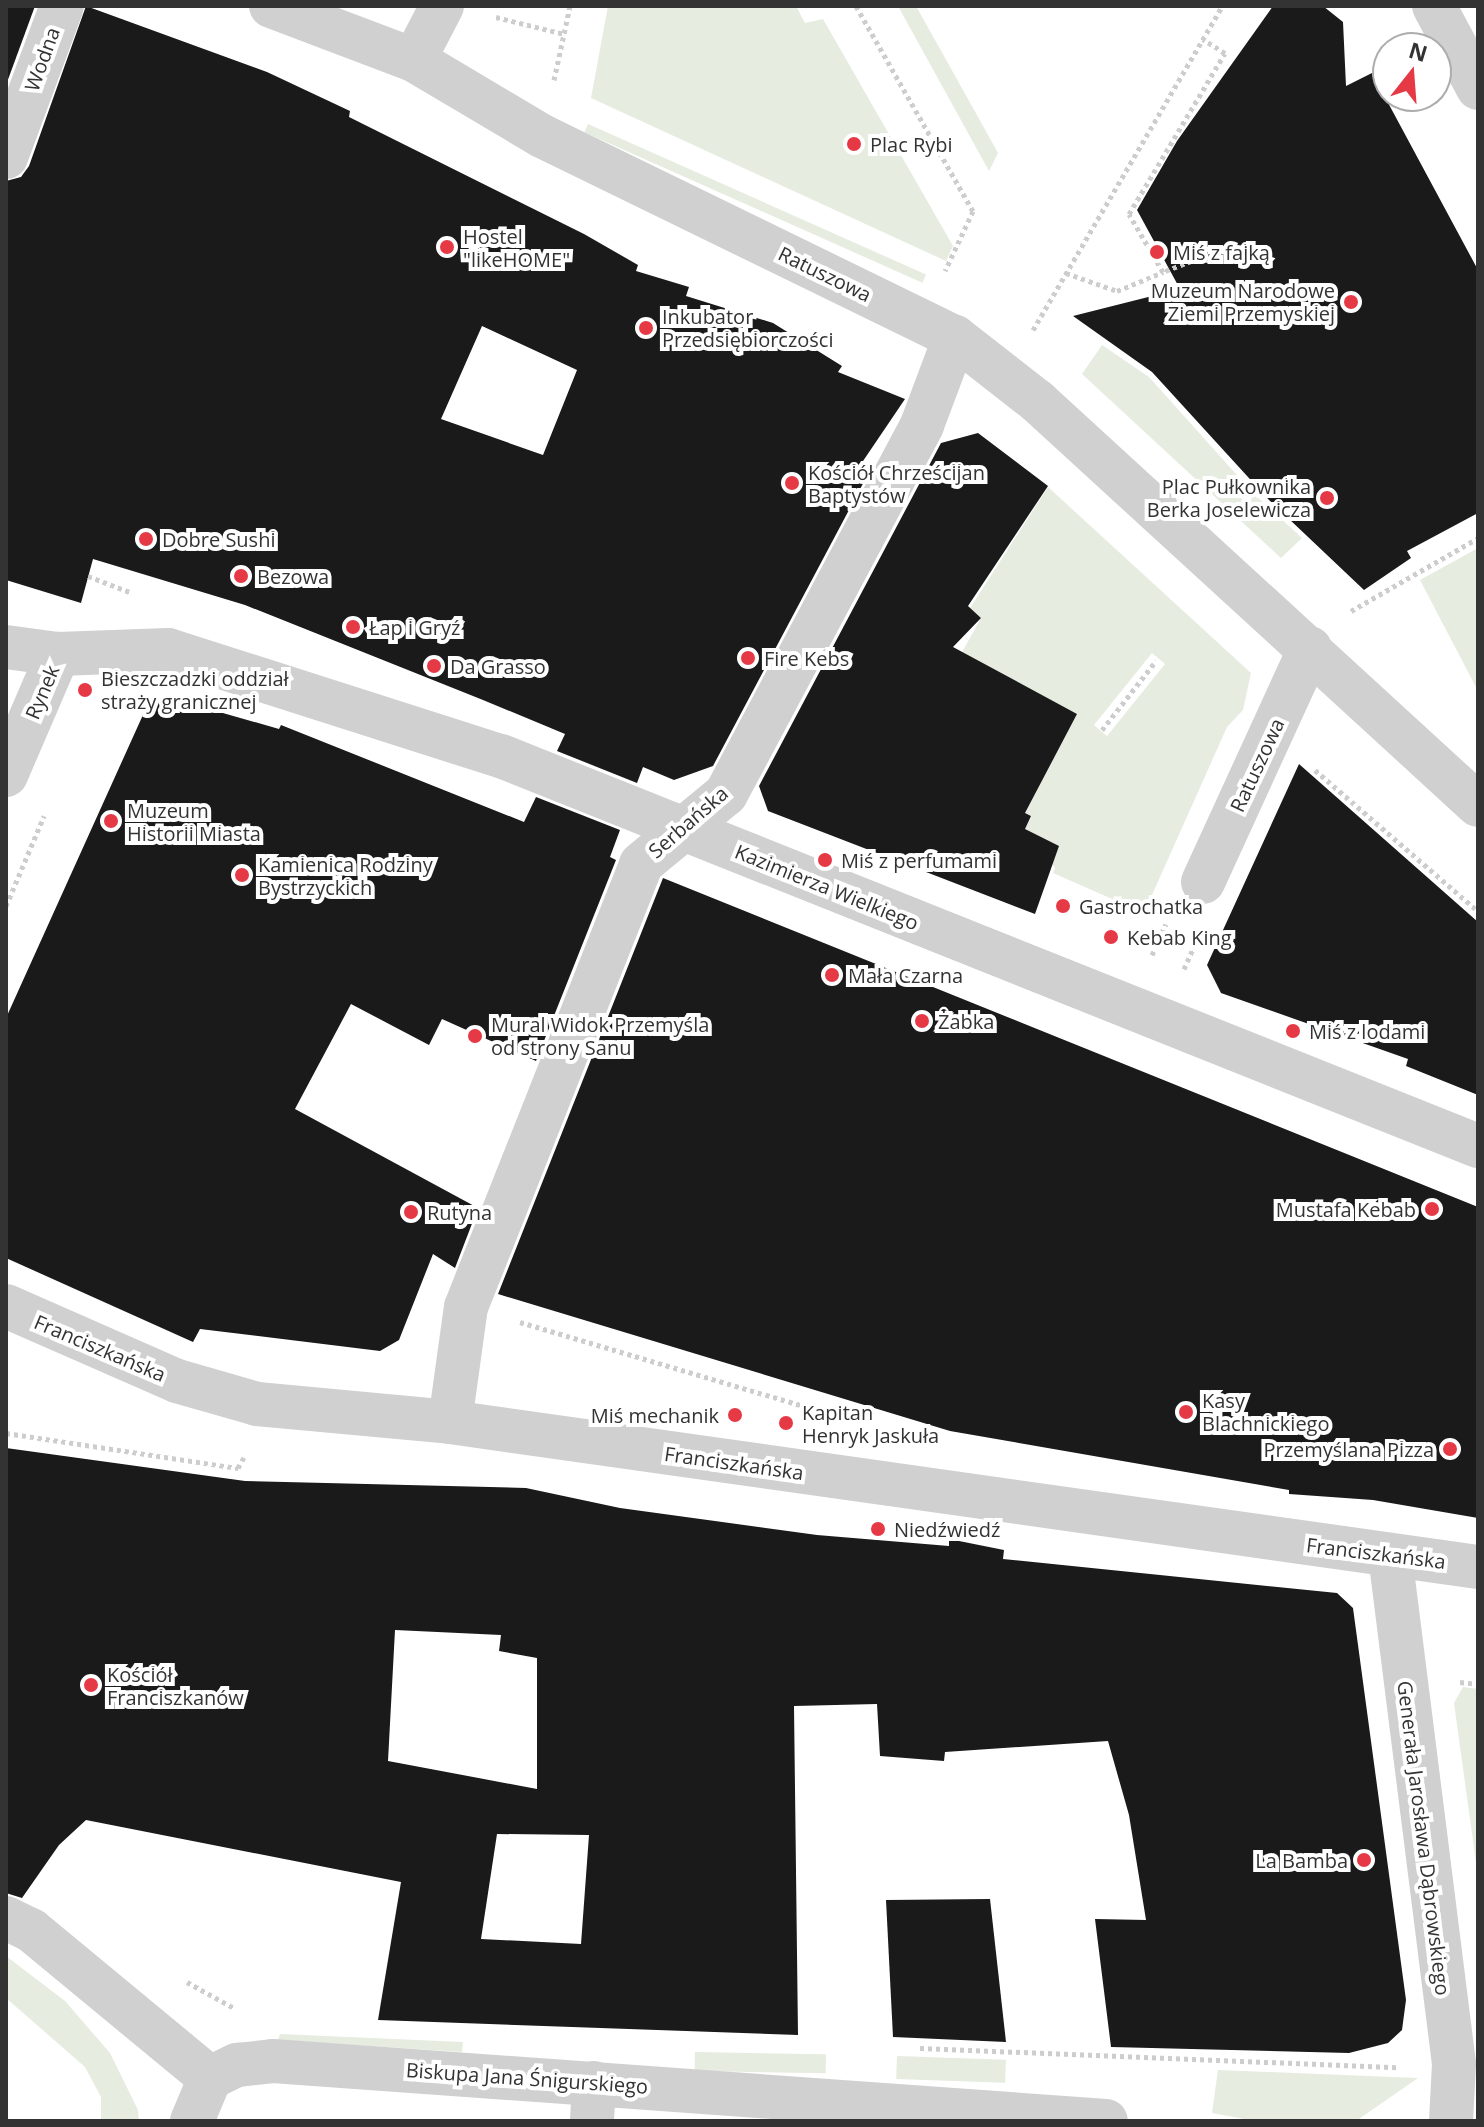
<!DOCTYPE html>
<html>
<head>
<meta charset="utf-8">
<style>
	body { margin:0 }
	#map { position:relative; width:1484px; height:2127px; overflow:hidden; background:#fff; font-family:"Open Sans",sans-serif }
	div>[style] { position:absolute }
	.green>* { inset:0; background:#e6ecdf; transform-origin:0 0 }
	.building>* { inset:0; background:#1a1a1a }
	.path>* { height:5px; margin-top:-2.5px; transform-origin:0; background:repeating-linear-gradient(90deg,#cdcdcd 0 4px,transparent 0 8px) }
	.minor>* { height:44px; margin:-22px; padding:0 22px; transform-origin:22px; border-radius:22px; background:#d0d0d0 }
	.dots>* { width:22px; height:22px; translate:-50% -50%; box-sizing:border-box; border:4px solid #fff; border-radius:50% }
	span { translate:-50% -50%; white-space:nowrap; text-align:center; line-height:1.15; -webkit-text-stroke:8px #fff; paint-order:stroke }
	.street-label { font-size:20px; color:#333 }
	.poi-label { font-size:20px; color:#333 }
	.left { translate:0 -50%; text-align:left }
	.right { translate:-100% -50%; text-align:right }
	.frame { position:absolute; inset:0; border:8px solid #333; pointer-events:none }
	.north { position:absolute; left:1372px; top:32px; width:80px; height:80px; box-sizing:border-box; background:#fff; border:2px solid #adadad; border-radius:50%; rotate:17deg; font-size:22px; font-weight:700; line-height:32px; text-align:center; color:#333 }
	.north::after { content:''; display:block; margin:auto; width:28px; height:36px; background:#e63946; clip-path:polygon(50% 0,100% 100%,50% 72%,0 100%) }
</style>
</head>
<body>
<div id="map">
	<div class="green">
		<i style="clip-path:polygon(608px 6px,796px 6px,805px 23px,823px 19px,953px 246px,946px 261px,591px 98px)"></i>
		<i style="clip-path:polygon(898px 6px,916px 6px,973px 108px,998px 153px,989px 171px)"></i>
		<i style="left:588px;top:124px;width:370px;height:9px;rotate:24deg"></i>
		<i style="clip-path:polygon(1102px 345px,1149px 377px,1253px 493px,1302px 538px,1281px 558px,1082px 374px)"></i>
		<i style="clip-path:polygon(evenodd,1048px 487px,1251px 673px,1243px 710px,1227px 727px,1144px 913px,1053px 873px,1055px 868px,1025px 829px,1031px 816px,1025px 813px,1077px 714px,961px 654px,981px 618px,970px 608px,1048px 487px,1152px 653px,1165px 664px,1107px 736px,1094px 725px,1152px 653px)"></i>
		<i style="clip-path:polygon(1478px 548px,1478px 691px,1420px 580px)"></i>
		<i style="clip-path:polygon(1463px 1687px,1478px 1689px,1478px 1877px,1454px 1703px)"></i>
		<i style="clip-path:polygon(6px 1956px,65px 2001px,110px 2053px,138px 2110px,139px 2121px,101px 2121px,101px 2097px,85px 2067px,6px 1998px)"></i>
		<i style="clip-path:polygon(280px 2034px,463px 2042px,462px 2052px,278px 2040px)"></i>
		<i style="left:695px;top:2052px;width:131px;height:19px;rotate:1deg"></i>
		<i style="left:897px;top:2056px;width:109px;height:23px;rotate:2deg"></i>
		<i style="clip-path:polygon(1218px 2070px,1418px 2078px,1356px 2121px,1255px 2121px,1212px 2113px)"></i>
	</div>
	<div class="building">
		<i style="clip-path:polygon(6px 6px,35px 6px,6px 85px)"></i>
		<i style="clip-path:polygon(evenodd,86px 6px,267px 72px,350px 111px,349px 117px,584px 234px,638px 265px,636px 271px,689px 287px,686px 296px,773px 323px,842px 366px,838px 372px,905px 399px,861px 464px,875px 461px,713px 766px,674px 780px,643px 767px,637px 783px,557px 751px,565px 734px,483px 700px,245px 605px,93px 559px,81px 603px,6px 580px,6px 181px,21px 177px,29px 166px,86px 6px,482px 326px,577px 370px,543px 455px,441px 419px,482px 326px)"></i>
		<i style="clip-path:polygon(1273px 6px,1323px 6px,1343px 22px,1346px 86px,1372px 73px,1478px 270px,1478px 513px,1407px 551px,1411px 558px,1364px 590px,1269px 500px,1152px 372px,1073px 316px,1180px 289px,1137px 210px,1177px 141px)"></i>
		<i style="clip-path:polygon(978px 433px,1048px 486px,968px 606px,981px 618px,953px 647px,1077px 714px,1025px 813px,1031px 816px,1025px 829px,1059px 846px,1035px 914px,768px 811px,759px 786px,941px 443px)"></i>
		<i style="clip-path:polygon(167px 697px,279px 729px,281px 725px,524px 822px,536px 797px,620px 830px,610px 857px,616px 860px,536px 1061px,442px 1019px,429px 1045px,351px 1004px,295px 1109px,478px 1208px,455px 1268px,433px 1254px,399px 1340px,380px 1351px,200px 1329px,193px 1342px,6px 1258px,6px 1018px,147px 706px)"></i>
		<i style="clip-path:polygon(1299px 764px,1478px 922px,1478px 1095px,1406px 1066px,1408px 1059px,1221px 993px,1207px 965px)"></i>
		<i style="clip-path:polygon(663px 878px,1478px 1207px,1478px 1518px,1373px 1500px,1289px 1494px,1289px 1490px,950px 1431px,498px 1294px)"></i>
		<i style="clip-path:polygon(evenodd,6px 1448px,245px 1481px,526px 1488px,620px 1508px,817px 1535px,949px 1546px,949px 1539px,1004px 1550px,1003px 1559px,1337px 1593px,1353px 1608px,1406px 2000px,1402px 2030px,1388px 2043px,1349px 2053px,1111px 2047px,1095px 1919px,1146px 1920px,1129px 1815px,1108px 1741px,945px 1752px,944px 1761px,880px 1756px,877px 1704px,794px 1706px,798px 2035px,378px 2020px,401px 1882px,86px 1820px,59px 1845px,22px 1898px,6px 1893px,6px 1448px,395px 1630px,501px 1635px,499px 1651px,537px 1658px,537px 1789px,388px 1761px,395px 1630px,6px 1448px,497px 1834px,589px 1835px,581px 1944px,481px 1939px,497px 1834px)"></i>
		<i style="clip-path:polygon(990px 1899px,1006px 2042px,893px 2037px,886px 1900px)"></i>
	</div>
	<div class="path">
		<i style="left:856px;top:6px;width:236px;rotate:60.3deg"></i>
		<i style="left:973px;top:211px;width:66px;rotate:115deg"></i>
		<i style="left:496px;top:17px;width:70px;rotate:14deg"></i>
		<i style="left:554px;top:80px;width:76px;rotate:-77.8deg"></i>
		<i style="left:1199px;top:258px;width:39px;rotate:159deg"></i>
		<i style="left:1163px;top:272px;width:67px;rotate:-120.4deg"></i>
		<i style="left:1129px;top:214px;width:187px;rotate:-59.2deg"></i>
		<i style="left:1225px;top:53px;width:26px;rotate:-148deg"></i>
		<i style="left:1066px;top:273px;width:54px;rotate:19.4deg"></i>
		<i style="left:1117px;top:291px;width:50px;rotate:-22.4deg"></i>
		<i style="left:1033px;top:330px;width:375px;rotate:-59.7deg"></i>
		<i style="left:88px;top:576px;width:47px;rotate:21.1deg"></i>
		<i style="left:1351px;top:611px;width:146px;rotate:-29.9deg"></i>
		<i style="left:1102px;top:730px;width:88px;rotate:-52deg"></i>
		<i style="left:1315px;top:770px;width:216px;rotate:40.9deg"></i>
		<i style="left:6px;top:906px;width:98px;rotate:-67.1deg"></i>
		<i style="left:1152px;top:955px;width:34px;rotate:-66deg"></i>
		<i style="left:1184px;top:969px;width:34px;rotate:-66deg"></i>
		<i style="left:520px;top:1322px;width:338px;rotate:16.5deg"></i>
		<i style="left:6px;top:1433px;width:235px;rotate:8.6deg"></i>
		<i style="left:238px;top:1468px;width:13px;rotate:-61deg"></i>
		<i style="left:1460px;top:1682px;width:18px;rotate:6deg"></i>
		<i style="left:187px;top:1982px;width:54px;rotate:29deg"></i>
		<i style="left:920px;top:2048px;width:477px;rotate:2.3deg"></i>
	</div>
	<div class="minor">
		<i style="left:271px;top:6px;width:153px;rotate:20.7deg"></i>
		<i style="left:414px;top:60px;width:149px;rotate:30.7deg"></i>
		<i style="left:542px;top:136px;width:459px;rotate:26deg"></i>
		<i style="left:955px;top:337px;width:104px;rotate:38deg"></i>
		<i style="left:1037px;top:401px;width:598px;rotate:42.49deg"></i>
		<i style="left:1434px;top:6px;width:93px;rotate:61.8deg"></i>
		<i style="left:414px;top:60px;width:61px;rotate:-62.6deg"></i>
		<i style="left:6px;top:157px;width:161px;rotate:-69.7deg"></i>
		<i style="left:6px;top:647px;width:52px;rotate:7.7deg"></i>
		<i style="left:58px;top:654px;width:110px;rotate:-2.1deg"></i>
		<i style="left:168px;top:650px;width:349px;rotate:17.7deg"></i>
		<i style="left:501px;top:756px;width:1052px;rotate:21.76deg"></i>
		<i style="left:6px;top:775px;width:132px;rotate:-66.7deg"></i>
		<i style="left:1203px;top:882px;width:257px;rotate:-65.4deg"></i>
		<i style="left:6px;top:1306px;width:187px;rotate:23.7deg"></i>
		<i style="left:177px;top:1381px;width:83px;rotate:16deg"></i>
		<i style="left:257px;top:1404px;width:194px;rotate:5.3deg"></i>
		<i style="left:450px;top:1422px;width:1038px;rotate:8.03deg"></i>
		<i style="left:450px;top:1422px;width:116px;rotate:-82.1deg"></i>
		<i style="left:466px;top:1307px;width:476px;rotate:-68.4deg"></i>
		<i style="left:641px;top:864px;width:110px;rotate:-39.5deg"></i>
		<i style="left:726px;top:794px;width:418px;rotate:-62deg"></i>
		<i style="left:922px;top:425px;width:94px;rotate:-69.4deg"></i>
		<i style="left:1390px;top:1555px;width:513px;rotate:82.83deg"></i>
		<i style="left:1454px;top:2064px;width:57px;rotate:93deg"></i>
		<i style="left:6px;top:1918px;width:28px;rotate:26deg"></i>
		<i style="left:31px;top:1930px;width:232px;rotate:39.6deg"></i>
		<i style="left:210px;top:2078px;width:30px;rotate:-26deg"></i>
		<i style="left:237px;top:2065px;width:36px;rotate:-6deg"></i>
		<i style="left:273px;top:2061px;width:835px;rotate:4.12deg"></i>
		<i style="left:192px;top:2121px;width:47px;rotate:-67.3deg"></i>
		<i style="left:592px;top:2121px;width:38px;rotate:-87deg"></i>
	</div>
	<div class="dots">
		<i style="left:854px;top:144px;background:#e63946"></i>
		<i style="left:447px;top:247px;background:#e63946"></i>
		<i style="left:1157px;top:252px;background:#e63946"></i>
		<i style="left:1351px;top:302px;background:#e63946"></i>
		<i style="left:646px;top:328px;background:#e63946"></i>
		<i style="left:792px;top:483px;background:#e63946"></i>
		<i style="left:1327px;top:498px;background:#e63946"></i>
		<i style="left:146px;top:539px;background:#e63946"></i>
		<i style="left:241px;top:576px;background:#e63946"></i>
		<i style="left:353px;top:627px;background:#e63946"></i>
		<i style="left:748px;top:658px;background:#e63946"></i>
		<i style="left:434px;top:666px;background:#e63946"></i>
		<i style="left:85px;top:690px;background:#e63946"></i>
		<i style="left:111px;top:821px;background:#e63946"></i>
		<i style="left:825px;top:860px;background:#e63946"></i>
		<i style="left:242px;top:875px;background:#e63946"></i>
		<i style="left:1063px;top:906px;background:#e63946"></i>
		<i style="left:1111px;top:937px;background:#e63946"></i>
		<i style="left:832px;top:975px;background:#e63946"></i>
		<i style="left:922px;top:1021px;background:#e63946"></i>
		<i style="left:1293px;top:1031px;background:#e63946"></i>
		<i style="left:475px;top:1036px;background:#e63946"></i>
		<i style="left:1432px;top:1209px;background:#e63946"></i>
		<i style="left:411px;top:1212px;background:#e63946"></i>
		<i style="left:1186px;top:1412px;background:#e63946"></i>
		<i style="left:735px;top:1415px;background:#e63946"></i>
		<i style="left:786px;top:1423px;background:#e63946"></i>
		<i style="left:1450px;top:1449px;background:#e63946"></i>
		<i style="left:878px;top:1529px;background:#e63946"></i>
		<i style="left:91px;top:1685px;background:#e63946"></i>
		<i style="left:1364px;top:1860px;background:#e63946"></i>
	</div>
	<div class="street-label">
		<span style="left:42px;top:59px;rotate:-70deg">Wodna</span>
		<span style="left:825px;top:274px;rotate:26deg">Ratuszowa</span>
		<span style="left:42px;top:692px;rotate:-67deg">Rynek</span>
		<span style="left:1257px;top:765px;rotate:-65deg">Ratuszowa</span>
		<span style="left:688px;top:822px;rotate:-41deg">Serbańska</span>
		<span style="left:827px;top:887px;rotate:22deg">Kazimierza Wielkiego</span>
		<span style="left:100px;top:1348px;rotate:23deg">Franciszkańska</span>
		<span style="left:734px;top:1463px;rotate:8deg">Franciszkańska</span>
		<span style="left:1376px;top:1553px;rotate:7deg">Franciszkańska</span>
		<span style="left:1424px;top:1838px;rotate:83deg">Generała Jarosława Dąbrowskiego</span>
		<span style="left:527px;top:2078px;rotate:4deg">Biskupa Jana Śnigurskiego</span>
	</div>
	<div class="poi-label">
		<span class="left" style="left:870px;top:144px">Plac Rybi</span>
		<span class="left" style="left:463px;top:248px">Hostel<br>"likeHOME"</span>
		<span class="left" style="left:1173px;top:252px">Miś z fajką</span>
		<span class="right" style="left:1335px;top:302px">Muzeum Narodowe<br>Ziemi Przemyskiej</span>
		<span class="left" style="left:662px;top:328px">Inkubator<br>Przedsiębiorczości</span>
		<span class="left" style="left:808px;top:484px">Kościół Chrześcijan<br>Baptystów</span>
		<span class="right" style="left:1311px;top:498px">Plac Pułkownika<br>Berka Joselewicza</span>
		<span class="left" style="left:162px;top:539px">Dobre Sushi</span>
		<span class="left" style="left:257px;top:576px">Bezowa</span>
		<span class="left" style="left:369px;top:627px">Łap i Gryź</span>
		<span class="left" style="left:764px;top:658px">Fire Kebs</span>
		<span class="left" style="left:450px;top:666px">Da Grasso</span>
		<span class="left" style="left:101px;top:690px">Bieszczadzki oddział<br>straży granicznej</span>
		<span class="left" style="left:127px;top:822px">Muzeum<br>Historii Miasta</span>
		<span class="left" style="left:841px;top:860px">Miś z perfumami</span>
		<span class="left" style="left:258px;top:876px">Kamienica Rodziny<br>Bystrzyckich</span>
		<span class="left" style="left:1079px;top:906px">Gastrochatka</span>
		<span class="left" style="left:1127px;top:937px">Kebab King</span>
		<span class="left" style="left:848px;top:975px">Mała Czarna</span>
		<span class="left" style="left:938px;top:1021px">Żabka</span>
		<span class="left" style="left:491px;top:1036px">Mural Widok Przemyśla<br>od strony Sanu</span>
		<span class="left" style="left:1309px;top:1031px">Miś z lodami</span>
		<span class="right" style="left:1416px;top:1209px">Mustafa Kebab</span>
		<span class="left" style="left:427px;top:1212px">Rutyna</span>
		<span class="left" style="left:1202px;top:1412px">Kasy<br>Blachnickiego</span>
		<span class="left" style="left:802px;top:1424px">Kapitan<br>Henryk Jaskuła</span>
		<span class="right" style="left:719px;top:1415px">Miś mechanik</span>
		<span class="right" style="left:1434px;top:1449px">Przemyślana Pizza</span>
		<span class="left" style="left:894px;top:1529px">Niedźwiedź</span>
		<span class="left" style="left:107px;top:1686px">Kościół<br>Franciszkanów</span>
		<span class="right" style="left:1348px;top:1860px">La Bamba</span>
	</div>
	<div class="frame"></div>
	<div class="north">N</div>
</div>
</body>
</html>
